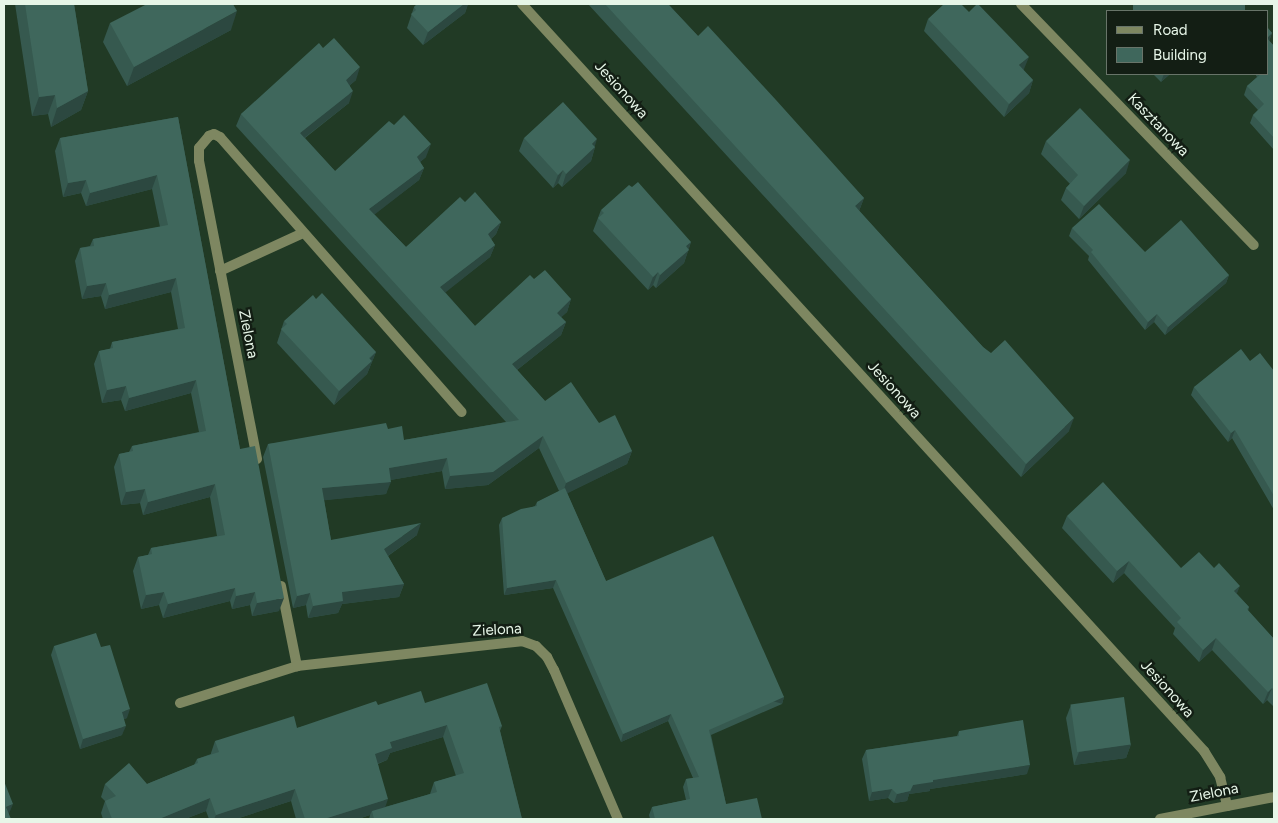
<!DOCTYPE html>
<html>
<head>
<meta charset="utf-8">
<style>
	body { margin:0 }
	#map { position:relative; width:1278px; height:823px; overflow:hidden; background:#213a25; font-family:Figtree,sans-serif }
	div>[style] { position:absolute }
	.minor>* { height:10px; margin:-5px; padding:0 5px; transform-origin:5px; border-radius:5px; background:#7e8761 }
	.wall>* { inset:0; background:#36594f }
	.shaded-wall>* { inset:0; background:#2c4840; transform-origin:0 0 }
	.building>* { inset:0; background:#3f675c; transform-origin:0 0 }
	span { translate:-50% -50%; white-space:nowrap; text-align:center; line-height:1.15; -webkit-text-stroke:5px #131e14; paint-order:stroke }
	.street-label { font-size:15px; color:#e7f6e8 }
	.frame { position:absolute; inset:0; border:5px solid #e7f6e8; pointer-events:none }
	.legend { position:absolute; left:1106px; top:10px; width:162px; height:65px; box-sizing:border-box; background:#131e14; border:1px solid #687469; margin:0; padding:6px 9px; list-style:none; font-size:15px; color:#e7f6e8 }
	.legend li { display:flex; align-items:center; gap:10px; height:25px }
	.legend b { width:25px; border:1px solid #687469 }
</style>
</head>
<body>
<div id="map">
	<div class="minor">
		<i style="left:522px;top:4px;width:1012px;rotate:47.6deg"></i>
		<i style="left:1204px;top:751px;width:31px;rotate:58deg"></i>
		<i style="left:1220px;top:777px;width:30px;rotate:76deg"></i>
		<i style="left:1021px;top:4px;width:335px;rotate:46deg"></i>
		<i style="left:220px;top:271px;width:91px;rotate:-24.6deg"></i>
		<i style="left:257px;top:459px;width:304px;rotate:-101deg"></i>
		<i style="left:199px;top:161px;width:13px;rotate:-90deg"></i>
		<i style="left:199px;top:148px;width:16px;rotate:-50deg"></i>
		<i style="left:209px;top:136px;width:5px;rotate:-22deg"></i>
		<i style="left:214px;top:134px;width:7px;rotate:27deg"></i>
		<i style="left:220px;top:137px;width:366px;rotate:48.7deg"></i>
		<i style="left:281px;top:586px;width:82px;rotate:78.7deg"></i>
		<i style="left:180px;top:703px;width:123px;rotate:-17.5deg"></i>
		<i style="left:297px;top:666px;width:226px;rotate:-6.3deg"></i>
		<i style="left:522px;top:641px;width:15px;rotate:20deg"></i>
		<i style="left:536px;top:646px;width:16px;rotate:45deg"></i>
		<i style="left:547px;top:657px;width:15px;rotate:62deg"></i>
		<i style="left:554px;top:670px;width:162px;rotate:66.8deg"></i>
		<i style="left:1160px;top:819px;width:116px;rotate:-10.9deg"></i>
	</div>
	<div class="wall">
		<i style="clip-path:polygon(15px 4px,74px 4px,88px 91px,81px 110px,51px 127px,48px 114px,32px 116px)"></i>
		<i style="clip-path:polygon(417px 4px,468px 4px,465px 13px,423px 45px,407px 28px,414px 7px)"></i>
		<i style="clip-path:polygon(588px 4px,668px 4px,698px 36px,864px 198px,859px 211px,983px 347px,1069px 431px,1021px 477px)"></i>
		<i style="clip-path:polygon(928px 19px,1024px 69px,1023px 70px,1033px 80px,1029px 93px,1004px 117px,924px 31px)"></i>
		<i style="clip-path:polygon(110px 23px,231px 30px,127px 86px,103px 42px)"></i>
		<i style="clip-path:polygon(1267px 27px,1272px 33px,1269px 41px,1274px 46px,1274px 150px,1250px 123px,1253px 115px,1258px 110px,1244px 95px,1247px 86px,1257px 77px,1255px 74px,1267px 74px)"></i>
		<i style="clip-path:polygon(323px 48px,356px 80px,350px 85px,349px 103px,305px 138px,335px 171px,426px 157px,420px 162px,424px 168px,419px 180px,374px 214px,406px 247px,465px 202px,501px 222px,496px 234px,491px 239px,495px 245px,490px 257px,445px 292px,475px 326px,534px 279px,571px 299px,567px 312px,561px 317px,566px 322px,561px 335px,517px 370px,545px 401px,599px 423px,632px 451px,627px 464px,567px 493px,606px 581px,784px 697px,782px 704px,711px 735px,726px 804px,762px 819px,650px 819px,649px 815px,652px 807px,686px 800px,683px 787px,686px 779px,693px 778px,668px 721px,621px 742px,553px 588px,504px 595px,499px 525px,502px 518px,535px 506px,537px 502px,559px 491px,539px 448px,488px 485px,445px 489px,442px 471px,390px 480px,386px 494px,324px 500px,331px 540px,417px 535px,388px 556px,404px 584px,399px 597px,342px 604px,338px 613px,308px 618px,306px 605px,293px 608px,263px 457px,268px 444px,388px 429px,404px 440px,506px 422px,236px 126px,241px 114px)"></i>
		<i style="clip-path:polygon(1153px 74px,1170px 74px,1161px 82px)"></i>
		<i style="clip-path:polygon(178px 117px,240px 449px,279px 611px,252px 616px,250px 605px,232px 609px,230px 601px,163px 618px,159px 605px,141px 609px,133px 571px,138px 557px,148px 555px,151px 548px,217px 536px,210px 497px,143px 515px,140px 503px,121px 505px,114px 467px,119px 454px,129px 452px,132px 446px,199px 432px,191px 393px,125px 411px,121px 400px,102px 403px,94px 364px,99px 351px,110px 349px,112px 342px,178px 329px,171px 292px,105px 309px,101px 296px,82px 299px,75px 261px,80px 248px,90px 246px,93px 239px,160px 227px,152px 189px,86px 206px,81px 193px,63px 197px,55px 151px,60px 138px)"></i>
		<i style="clip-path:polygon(524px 138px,595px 147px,591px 161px,562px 187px,558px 183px,553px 188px,519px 151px)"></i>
		<i style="clip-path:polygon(1046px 141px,1126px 173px,1079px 219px,1061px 200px,1066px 188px,1070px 184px,1041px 154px)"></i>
		<i style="clip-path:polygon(601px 210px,691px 242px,684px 263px,656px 288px,653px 285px,648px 290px,593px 231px)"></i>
		<i style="clip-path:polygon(1072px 228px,1145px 252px,1229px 275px,1226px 283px,1165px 335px,1154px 322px,1145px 330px,1088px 260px,1089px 256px,1069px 236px)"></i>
		<i style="clip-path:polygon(284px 321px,376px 352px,367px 374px,334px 405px,277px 343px)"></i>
		<i style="clip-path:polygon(1250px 361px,1274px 371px,1274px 510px,1232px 438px,1228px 442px,1191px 395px,1194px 387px)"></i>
		<i style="clip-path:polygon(1067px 516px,1237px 594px,1249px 607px,1248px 611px,1274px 639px,1274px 707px,1267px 700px,1263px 704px,1212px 650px,1199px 662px,1173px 634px,1175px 628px,1124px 573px,1113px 583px,1062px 528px)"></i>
		<i style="clip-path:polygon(54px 646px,101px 647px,127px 718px,124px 719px,122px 735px,80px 749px,51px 655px)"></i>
		<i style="clip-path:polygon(evenodd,425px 703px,502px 726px,500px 731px,522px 819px,369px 819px,370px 815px,358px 819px,296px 819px,291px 801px,236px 819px,209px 819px,206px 811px,185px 819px,103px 819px,101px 813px,105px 801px,101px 797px,105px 784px,147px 784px,194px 765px,197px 759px,211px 754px,211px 753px,215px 741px,297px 728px,378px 705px,425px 703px,443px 737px,456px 776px,434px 782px,430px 794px,385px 807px,378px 764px,387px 760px,390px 753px,443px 737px)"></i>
		<i style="clip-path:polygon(1071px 705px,1131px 744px,1126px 758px,1074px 765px,1066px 718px)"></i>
		<i style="clip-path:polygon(959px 731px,1027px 774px,930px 789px,930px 791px,909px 794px,907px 801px,894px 803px,888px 798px,869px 801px,862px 759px,866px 750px,957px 736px)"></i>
	</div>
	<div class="shaded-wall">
		<i style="clip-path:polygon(464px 4px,468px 4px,465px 13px,423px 45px,428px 32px)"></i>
		<i style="clip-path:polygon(237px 11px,231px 30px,127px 86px,134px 67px)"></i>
		<i style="clip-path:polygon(1272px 33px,1269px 42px,1267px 38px)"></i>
		<i style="clip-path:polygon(1029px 57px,1024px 69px,1015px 78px,1019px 65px)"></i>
		<i style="clip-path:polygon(360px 67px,356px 80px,342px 92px,346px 80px)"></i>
		<i style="clip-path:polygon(1164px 74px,1170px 74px,1161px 82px)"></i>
		<i style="clip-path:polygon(1033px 80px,1029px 93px,1004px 117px,1009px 104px)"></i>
		<i style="clip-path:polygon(88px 91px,81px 110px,51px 127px,57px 108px)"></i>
		<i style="clip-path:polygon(353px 91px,349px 103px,295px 145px,300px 133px)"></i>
		<i style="clip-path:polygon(55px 95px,48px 114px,32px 116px,39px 97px)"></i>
		<i style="clip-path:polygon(597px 139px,594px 149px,595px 147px,591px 161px,562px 187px,566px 174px,592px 144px)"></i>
		<i style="clip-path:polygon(431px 144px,426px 157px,412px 169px,417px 157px)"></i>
		<i style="clip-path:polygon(1130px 160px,1126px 173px,1079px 219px,1084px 206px)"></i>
		<i style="clip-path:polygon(424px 168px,419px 180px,365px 222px,369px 209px)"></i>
		<i style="clip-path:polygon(563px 170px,558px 183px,553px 188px,558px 175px)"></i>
		<i style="clip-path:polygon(157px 175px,152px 189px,86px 206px,90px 193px)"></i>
		<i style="clip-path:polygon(86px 180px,81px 193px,63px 197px,68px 183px)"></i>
		<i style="clip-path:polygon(864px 198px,859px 211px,855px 206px)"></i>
		<i style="clip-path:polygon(501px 222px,496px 234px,483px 247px,488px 234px)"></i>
		<i style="clip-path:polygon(691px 242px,684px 263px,656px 288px,660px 275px,686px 246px)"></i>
		<i style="clip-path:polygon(495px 245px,490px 257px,436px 300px,440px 287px)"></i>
		<i style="clip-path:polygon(658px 272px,653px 285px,648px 290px,653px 277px)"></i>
		<i style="clip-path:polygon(1229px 275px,1226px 283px,1165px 335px,1168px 327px)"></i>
		<i style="clip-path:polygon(176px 278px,171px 292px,105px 309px,109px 295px)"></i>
		<i style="clip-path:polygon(106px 283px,101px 296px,82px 299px,87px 286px)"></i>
		<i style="clip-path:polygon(571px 299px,567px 312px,553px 325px,557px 313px)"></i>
		<i style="clip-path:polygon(1157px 314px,1154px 322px,1145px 330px,1148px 322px)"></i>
		<i style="clip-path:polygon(566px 322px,561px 335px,508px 377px,512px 364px)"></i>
		<i style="clip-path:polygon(376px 352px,367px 374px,334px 405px,339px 391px)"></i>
		<i style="clip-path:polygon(196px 380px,191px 393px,125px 411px,129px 398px)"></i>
		<i style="clip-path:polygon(126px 386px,121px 400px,102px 403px,107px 390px)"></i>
		<i style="clip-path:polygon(1074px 418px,1069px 431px,1021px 477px,1026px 464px)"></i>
		<i style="clip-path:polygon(1235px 430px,1232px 438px,1228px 442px,1231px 433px)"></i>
		<i style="clip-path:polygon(543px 436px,539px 448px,488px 485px,445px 489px,450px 476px)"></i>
		<i style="clip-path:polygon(632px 451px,627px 464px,562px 496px,566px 483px)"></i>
		<i style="clip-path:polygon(447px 458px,442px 471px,385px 481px,389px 468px)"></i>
		<i style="clip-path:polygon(391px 482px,386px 494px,318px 501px,322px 488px)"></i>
		<i style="clip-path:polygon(215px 484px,210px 497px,143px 515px,148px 502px)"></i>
		<i style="clip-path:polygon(145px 489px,140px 503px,121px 505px,126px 492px)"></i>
		<i style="clip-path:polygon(421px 523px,417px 535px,379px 562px,384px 549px)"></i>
		<i style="clip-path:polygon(1129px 561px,1124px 573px,1113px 583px,1117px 571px)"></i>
		<i style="clip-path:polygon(556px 580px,553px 588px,504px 595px,507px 588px)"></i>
		<i style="clip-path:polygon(404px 584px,399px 597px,342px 604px,338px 613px,308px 618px,313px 606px,342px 592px)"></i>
		<i style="clip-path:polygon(1240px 586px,1235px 598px,1234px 591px)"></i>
		<i style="clip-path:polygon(235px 588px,230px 601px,163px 618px,168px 604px)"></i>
		<i style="clip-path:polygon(164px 592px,159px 605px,141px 609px,146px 595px)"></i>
		<i style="clip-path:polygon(255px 592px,250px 605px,232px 609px,236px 596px)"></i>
		<i style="clip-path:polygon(310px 593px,306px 605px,293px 608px,297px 596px)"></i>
		<i style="clip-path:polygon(284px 598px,279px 611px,252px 616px,257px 603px)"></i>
		<i style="clip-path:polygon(1216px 638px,1212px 650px,1199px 662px,1203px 650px)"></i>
		<i style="clip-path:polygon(1272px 688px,1267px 700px,1263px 704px,1268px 692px)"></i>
		<i style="left:784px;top:697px;width:7px;height:82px;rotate:106deg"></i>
		<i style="clip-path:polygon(130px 709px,127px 718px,119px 721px,122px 712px)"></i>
		<i style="clip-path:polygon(671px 714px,668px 721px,621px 742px,623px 734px)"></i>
		<i style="clip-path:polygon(447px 725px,443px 737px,390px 753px,387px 760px,371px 766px,375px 754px,390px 742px)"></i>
		<i style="clip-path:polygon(126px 726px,122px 735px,80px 749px,83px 739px)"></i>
		<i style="clip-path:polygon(1131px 744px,1126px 758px,1074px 765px,1079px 752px)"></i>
		<i style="clip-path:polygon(1030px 765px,1027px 774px,930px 789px,930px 791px,909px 794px,913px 785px,933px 780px)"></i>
		<i style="clip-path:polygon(295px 789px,291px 801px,236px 819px,214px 819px,216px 815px)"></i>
		<i style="clip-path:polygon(892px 789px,888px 798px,869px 801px,872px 792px)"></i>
		<i style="clip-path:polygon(910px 791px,907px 801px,894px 803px,897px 794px)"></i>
		<i style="clip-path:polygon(210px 798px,206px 811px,185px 819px,159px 819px)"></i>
		<i style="clip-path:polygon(388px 799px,384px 811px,372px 811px,370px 815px,358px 819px,324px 819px)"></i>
		<i style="clip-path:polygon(13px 804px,8px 816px,6px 807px)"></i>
	</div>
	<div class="building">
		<i style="clip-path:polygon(25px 4px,74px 4px,88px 91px,57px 108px,55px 95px,39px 97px)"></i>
		<i style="clip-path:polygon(147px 4px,233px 4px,237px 11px,134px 67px,110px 23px)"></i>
		<i style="clip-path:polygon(417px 4px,464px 4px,428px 32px,411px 14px,416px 10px,414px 7px)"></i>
		<i style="clip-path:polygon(605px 4px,668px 4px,698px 36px,708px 26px,776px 100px,864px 198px,855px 206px,983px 347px,991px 353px,1005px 340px,1074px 418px,1026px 464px)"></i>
		<i style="clip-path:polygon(944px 4px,961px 4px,969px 12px,977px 4px,978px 4px,1029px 57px,1019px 65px,1033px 80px,1009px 104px,928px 19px)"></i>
		<i style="left:1133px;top:4px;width:112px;height:11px"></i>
		<i style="clip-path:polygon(1267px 27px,1272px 33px,1267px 38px)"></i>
		<i style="clip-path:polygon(334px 38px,360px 67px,346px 80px,353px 91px,300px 133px,335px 171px,389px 121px,394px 125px,404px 115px,431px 144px,417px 157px,424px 168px,369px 209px,406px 247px,460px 197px,465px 202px,475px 192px,501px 222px,488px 234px,495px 245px,440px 287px,475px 326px,530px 275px,534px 279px,545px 270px,571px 299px,557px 313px,566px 322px,512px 364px,545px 401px,571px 382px,599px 423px,615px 415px,632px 451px,566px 483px,543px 436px,493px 472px,450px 476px,447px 458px,389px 468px,391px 482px,322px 488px,331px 540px,421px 523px,384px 549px,404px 584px,342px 592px,343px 601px,313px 606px,310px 593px,297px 596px,268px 444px,386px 423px,388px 429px,402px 426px,404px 440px,519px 420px,241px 114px,319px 43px,323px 48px)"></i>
		<i style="clip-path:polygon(1267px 38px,1274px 46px,1274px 138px,1253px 115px,1264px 104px,1247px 86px,1261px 74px,1267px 74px)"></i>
		<i style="clip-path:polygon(563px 102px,597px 139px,592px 144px,595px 147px,566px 174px,563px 170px,558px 175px,524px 138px)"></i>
		<i style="clip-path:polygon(1080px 108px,1130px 160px,1084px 206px,1066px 188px,1078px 175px,1046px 141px)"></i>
		<i style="clip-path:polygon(178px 117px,240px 449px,255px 446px,284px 598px,257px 603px,255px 592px,236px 596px,235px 588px,168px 604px,164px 592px,146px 595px,138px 557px,152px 554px,151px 548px,225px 535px,215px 484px,148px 502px,145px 489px,126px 492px,119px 454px,133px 451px,132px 446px,206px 431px,196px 380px,129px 398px,126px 386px,107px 390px,99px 351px,113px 348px,112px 342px,185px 328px,176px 278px,109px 295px,106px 283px,87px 286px,80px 248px,94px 246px,93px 239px,168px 225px,157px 175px,90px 193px,86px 180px,68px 183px,60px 138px)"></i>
		<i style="clip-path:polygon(638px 182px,691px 242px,686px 246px,689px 250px,660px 275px,658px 272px,653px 277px,598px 218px,604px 213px,601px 210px,629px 185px,632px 187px)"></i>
		<i style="clip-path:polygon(1099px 204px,1145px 252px,1181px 220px,1229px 275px,1168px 327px,1157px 314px,1148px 322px,1091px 252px,1093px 250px,1072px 228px)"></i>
		<i style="clip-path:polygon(322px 293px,376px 352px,369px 358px,372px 361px,339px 391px,281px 329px,287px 324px,284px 321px,313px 295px,316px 299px)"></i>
		<i style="clip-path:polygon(1241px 349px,1250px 361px,1260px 353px,1274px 371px,1274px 496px,1235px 430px,1231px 433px,1194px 387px)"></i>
		<i style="clip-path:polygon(1103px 482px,1181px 568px,1199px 552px,1214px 568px,1219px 563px,1240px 586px,1234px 591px,1249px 607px,1247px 609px,1274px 639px,1274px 690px,1272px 688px,1268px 692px,1216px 638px,1203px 650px,1177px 622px,1181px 618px,1129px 561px,1117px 571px,1067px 516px)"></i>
		<i style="clip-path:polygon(565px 488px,606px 581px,713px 536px,784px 697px,709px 730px,726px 804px,757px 798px,762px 819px,655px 819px,652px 807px,690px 799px,686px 779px,699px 777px,671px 714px,623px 734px,556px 580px,507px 588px,502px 518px,521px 509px,537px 506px,537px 502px)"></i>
		<i style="clip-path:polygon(96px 633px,101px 647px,110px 645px,130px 709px,122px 712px,126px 726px,83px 739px,54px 646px)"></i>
		<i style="clip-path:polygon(487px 683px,502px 726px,499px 727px,522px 819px,374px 819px,372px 811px,437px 792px,434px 782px,464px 773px,447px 725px,390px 742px,392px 748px,375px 754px,388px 799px,324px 819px,305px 819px,295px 789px,216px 815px,210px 798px,159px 819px,112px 819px,105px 801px,116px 796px,105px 784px,129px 763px,147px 784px,198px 763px,197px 759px,219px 752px,215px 741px,294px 716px,297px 728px,376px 701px,378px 705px,421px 691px,425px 703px)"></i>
		<i style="left:1124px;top:697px;width:48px;height:54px;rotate:82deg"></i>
		<i style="clip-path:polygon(1023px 720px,1030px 765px,933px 780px,933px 782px,913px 785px,910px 791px,897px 794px,892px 789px,872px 792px,866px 750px,959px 736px,959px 731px)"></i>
		<i style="clip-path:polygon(4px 781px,13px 804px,6px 807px,11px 819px,4px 819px)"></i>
	</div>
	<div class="street-label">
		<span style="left:621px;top:90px;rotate:48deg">Jesionowa</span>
		<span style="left:1158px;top:125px;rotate:46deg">Kasztanowa</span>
		<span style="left:248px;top:334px;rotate:79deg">Zielona</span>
		<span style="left:894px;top:390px;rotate:48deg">Jesionowa</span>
		<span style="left:497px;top:630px;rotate:-3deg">Zielona</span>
		<span style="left:1167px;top:689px;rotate:48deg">Jesionowa</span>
		<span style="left:1214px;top:793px;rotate:-11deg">Zielona</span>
	</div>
	<div class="frame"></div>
	<ul class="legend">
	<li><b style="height:6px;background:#7e8761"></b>Road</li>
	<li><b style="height:14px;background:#3f675c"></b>Building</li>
	</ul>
</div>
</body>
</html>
